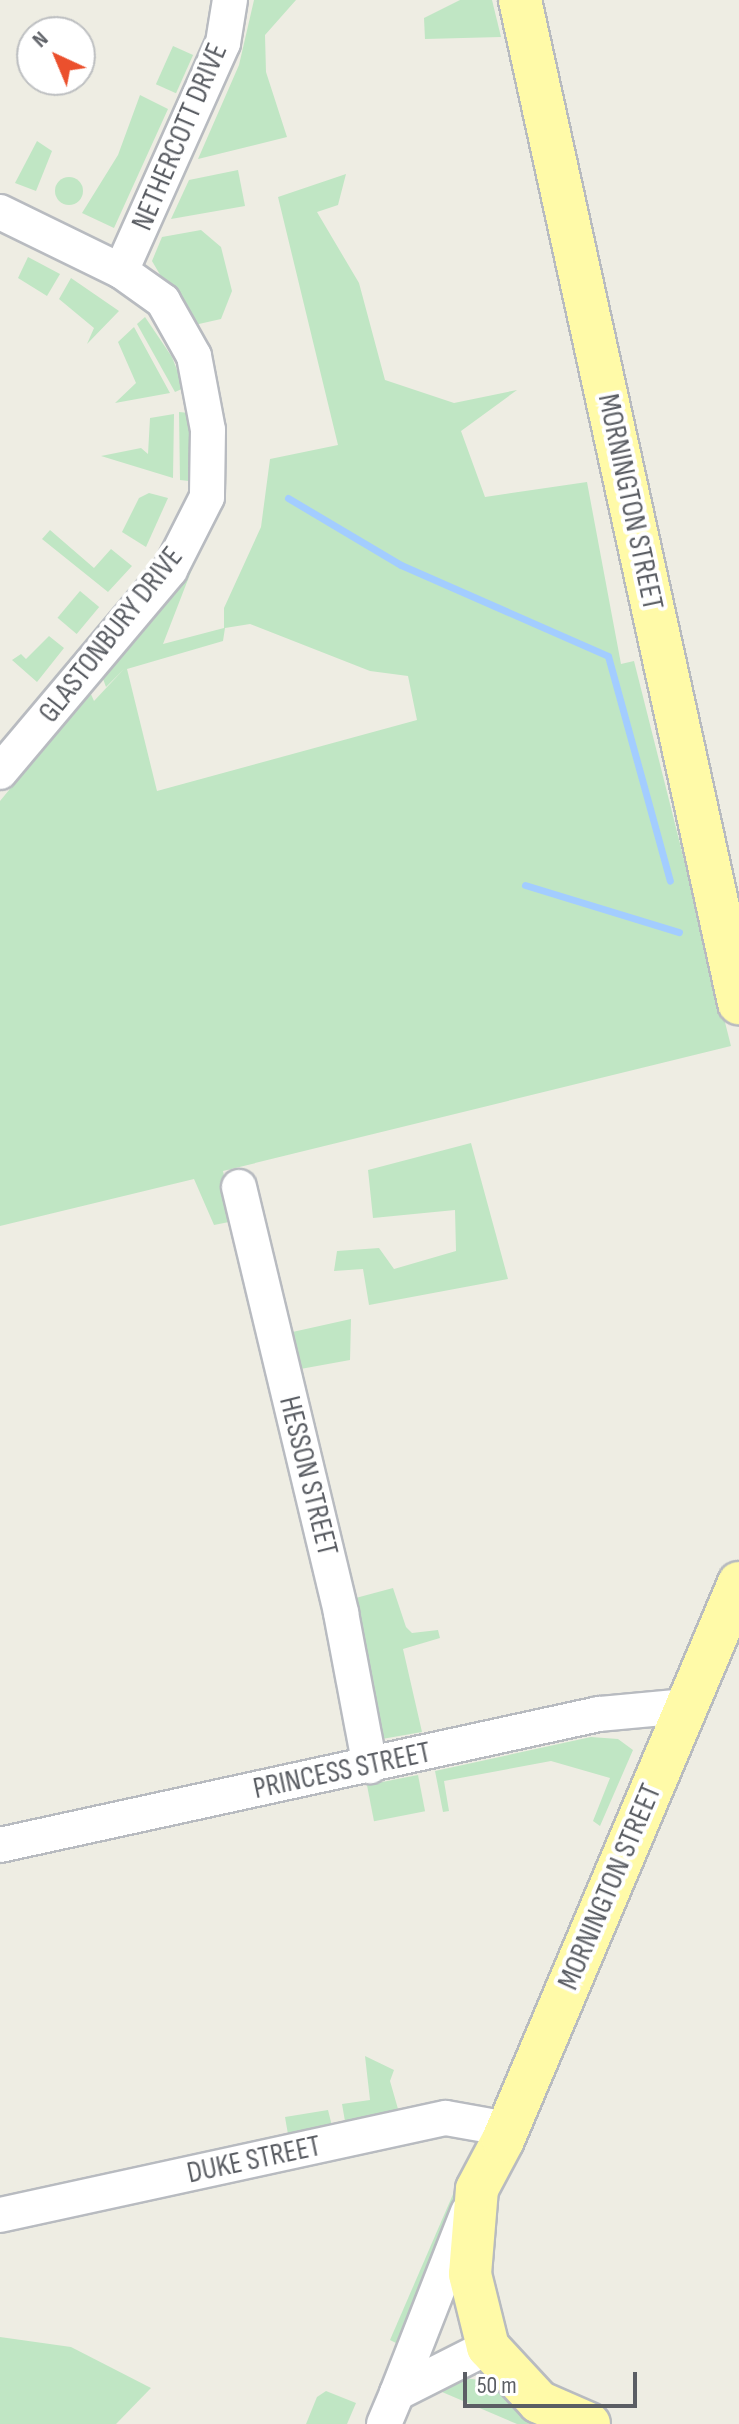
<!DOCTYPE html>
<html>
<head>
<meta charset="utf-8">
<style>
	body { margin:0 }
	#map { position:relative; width:739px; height:2424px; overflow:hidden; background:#eeede3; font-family:"Sofia Sans Condensed",sans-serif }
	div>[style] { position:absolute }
	.green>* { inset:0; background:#c0e6c4; transform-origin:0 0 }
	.round { border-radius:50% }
	.stream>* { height:7px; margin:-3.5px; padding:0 3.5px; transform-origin:3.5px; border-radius:3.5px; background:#a3cdff }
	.roads { filter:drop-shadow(2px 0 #b8bbc0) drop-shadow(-2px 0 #b8bbc0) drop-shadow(0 2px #b8bbc0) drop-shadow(0 -2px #b8bbc0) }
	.minor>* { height:34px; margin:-17px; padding:0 17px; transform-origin:17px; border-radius:17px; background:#fff }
	.major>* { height:42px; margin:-21px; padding:0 21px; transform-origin:21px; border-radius:21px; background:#fffaa8 }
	span { translate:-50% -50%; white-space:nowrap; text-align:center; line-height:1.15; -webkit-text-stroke:8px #fff; paint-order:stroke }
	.street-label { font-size:30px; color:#5b5e64 }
	.north { position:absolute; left:16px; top:16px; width:80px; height:80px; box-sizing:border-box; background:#fff; border:2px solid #bdbfc1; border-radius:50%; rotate:316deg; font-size:22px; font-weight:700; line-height:32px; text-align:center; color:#5b5e64 }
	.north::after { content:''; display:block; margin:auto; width:28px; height:36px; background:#eb502d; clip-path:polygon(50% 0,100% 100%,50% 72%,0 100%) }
	.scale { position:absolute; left:463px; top:2372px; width:174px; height:36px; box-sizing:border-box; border:4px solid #5b5e64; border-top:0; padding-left:10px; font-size:24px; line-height:28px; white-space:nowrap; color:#5b5e64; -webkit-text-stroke:6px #fff; paint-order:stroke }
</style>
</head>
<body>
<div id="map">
	<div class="green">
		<i style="clip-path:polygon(254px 0,296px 0,265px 35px,266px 72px,287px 137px,198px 159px,239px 65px)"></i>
		<i style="clip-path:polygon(460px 0,492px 0,501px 37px,425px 39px,424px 18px)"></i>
		<i style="left:173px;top:46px;width:22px;height:42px;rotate:24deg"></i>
		<i style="clip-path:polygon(140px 95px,168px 109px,114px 228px,82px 213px,118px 155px)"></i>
		<i style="clip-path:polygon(37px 141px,52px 151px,36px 191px,15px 183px)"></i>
		<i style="clip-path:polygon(238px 170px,245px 206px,171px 219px,189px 180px)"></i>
		<i style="clip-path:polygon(evenodd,346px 174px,338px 205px,317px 212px,359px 283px,385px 380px,454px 403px,517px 390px,461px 431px,485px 497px,587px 482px,621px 664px,634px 661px,731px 1046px,223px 1171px,234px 1221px,214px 1225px,194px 1179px,0 1226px,0 801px,90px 692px,94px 701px,124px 669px,106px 687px,102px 676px,199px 551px,163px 644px,224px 628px,224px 608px,261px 527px,270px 459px,338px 445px,278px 197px,346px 174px,250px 624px,370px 671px,408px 676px,417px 720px,157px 791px,127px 669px,223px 641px,225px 628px,250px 624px)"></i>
		<i class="round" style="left:55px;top:177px;width:28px;height:28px"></i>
		<i style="clip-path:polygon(201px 230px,221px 247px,232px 291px,221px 319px,190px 326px,152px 261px,162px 237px)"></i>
		<i style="clip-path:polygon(28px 257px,60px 274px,47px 296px,18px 278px)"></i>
		<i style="clip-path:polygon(71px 278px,119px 311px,87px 344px,94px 328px,59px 299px)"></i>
		<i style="clip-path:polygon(145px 317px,172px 357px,184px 388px,175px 392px,137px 324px)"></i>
		<i style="clip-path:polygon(134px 327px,170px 393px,115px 403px,136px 383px,118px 342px)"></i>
		<i style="clip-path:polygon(179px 412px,189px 413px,192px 435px,189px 481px,180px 480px)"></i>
		<i style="clip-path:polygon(174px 414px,173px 478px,101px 456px,141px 448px,148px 454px,150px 418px)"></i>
		<i style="clip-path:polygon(149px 493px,168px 498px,146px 547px,122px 532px,139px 498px)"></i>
		<i style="clip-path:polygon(50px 530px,94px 568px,111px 549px,132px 566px,108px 592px,42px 539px)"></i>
		<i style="left:80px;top:591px;width:25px;height:35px;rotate:40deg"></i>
		<i style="clip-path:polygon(49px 636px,64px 648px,37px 682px,12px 660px,21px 654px,26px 659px)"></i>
		<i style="clip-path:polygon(471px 1143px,508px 1279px,369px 1305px,363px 1269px,334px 1271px,337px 1251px,379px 1248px,394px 1269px,456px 1251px,455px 1210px,373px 1218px,368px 1170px)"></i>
		<i style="clip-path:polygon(351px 1319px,350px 1360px,295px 1370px,288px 1333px)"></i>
		<i style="clip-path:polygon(393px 1588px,406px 1627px,412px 1633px,438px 1630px,440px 1638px,403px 1649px,422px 1732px,382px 1739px,352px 1599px)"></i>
		<i style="clip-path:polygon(591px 1737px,618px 1739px,633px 1750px,600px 1826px,593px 1821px,610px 1778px,551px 1761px,444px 1781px,449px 1811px,443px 1812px,435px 1771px)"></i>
		<i style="left:418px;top:1775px;width:37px;height:52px;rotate:79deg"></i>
		<i style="clip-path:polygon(365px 2056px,394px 2070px,390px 2081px,400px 2116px,346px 2127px,342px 2104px,370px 2100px)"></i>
		<i style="clip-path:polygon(328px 2110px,333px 2130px,289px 2140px,285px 2117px)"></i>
		<i style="clip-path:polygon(470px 2155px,473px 2160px,400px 2345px,390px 2340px)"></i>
		<i style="clip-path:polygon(0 2337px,71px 2347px,151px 2388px,116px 2424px,0 2424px)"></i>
		<i style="clip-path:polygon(464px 2378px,488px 2381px,535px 2424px,517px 2424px,435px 2389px)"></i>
		<i style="clip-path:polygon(326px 2391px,356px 2403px,347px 2424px,306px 2424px,317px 2397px)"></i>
	</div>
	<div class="stream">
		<i style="left:288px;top:498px;width:131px;rotate:30.7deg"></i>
		<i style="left:401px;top:565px;width:226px;rotate:23.7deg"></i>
		<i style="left:608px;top:656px;width:233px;rotate:74.6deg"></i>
		<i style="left:525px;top:885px;width:161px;rotate:17deg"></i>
	</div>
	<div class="roads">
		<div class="minor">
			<i style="left:0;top:212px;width:135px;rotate:26deg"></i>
			<i style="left:121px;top:271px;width:52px;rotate:35.5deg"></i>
			<i style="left:163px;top:301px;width:63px;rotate:60.6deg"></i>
			<i style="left:194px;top:356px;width:75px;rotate:79.3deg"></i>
			<i style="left:208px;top:430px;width:67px;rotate:90.9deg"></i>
			<i style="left:207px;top:497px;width:82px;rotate:116.9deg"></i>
			<i style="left:170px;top:570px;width:264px;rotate:130.1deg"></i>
			<i style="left:121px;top:271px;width:250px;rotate:-65.9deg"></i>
			<i style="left:223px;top:43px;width:44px;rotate:-80.8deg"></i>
			<i style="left:239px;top:1187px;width:438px;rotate:76.5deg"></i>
			<i style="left:341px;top:1613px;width:156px;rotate:79.3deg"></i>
			<i style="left:0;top:1845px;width:613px;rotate:-12.34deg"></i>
			<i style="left:599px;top:1714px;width:87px;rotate:-5.3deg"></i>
			<i style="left:0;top:2215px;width:456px;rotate:-12.3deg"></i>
			<i style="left:446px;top:2118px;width:63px;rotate:10.1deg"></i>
			<i style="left:397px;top:2393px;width:194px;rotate:-68.6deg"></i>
			<i style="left:384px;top:2424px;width:34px;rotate:-67deg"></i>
			<i style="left:397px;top:2393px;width:102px;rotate:-26.8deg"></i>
		</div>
		<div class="major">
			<i style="left:520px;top:0;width:1027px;rotate:77.68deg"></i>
			<i style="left:589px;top:2424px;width:55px;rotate:-156.3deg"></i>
			<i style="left:539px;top:2402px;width:75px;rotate:-132.8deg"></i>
			<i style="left:488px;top:2347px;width:75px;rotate:-103.9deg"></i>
			<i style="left:470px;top:2274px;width:85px;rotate:-85.3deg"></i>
			<i style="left:477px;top:2189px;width:55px;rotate:-62deg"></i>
			<i style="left:503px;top:2140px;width:605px;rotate:-67.04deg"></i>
		</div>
	</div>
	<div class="street-label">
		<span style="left:180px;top:137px;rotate:-67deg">NETHERCOTT DRIVE</span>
		<span style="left:630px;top:502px;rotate:78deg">MORNINGTON STREET</span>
		<span style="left:111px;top:635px;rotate:-52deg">GLASTONBURY DRIVE</span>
		<span style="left:308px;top:1476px;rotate:76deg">HESSON STREET</span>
		<span style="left:342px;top:1771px;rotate:-12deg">PRINCESS STREET</span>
		<span style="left:610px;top:1887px;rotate:-67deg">MORNINGTON STREET</span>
		<span style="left:254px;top:2160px;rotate:-12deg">DUKE STREET</span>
	</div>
	<div class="north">N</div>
	<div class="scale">50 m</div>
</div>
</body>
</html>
